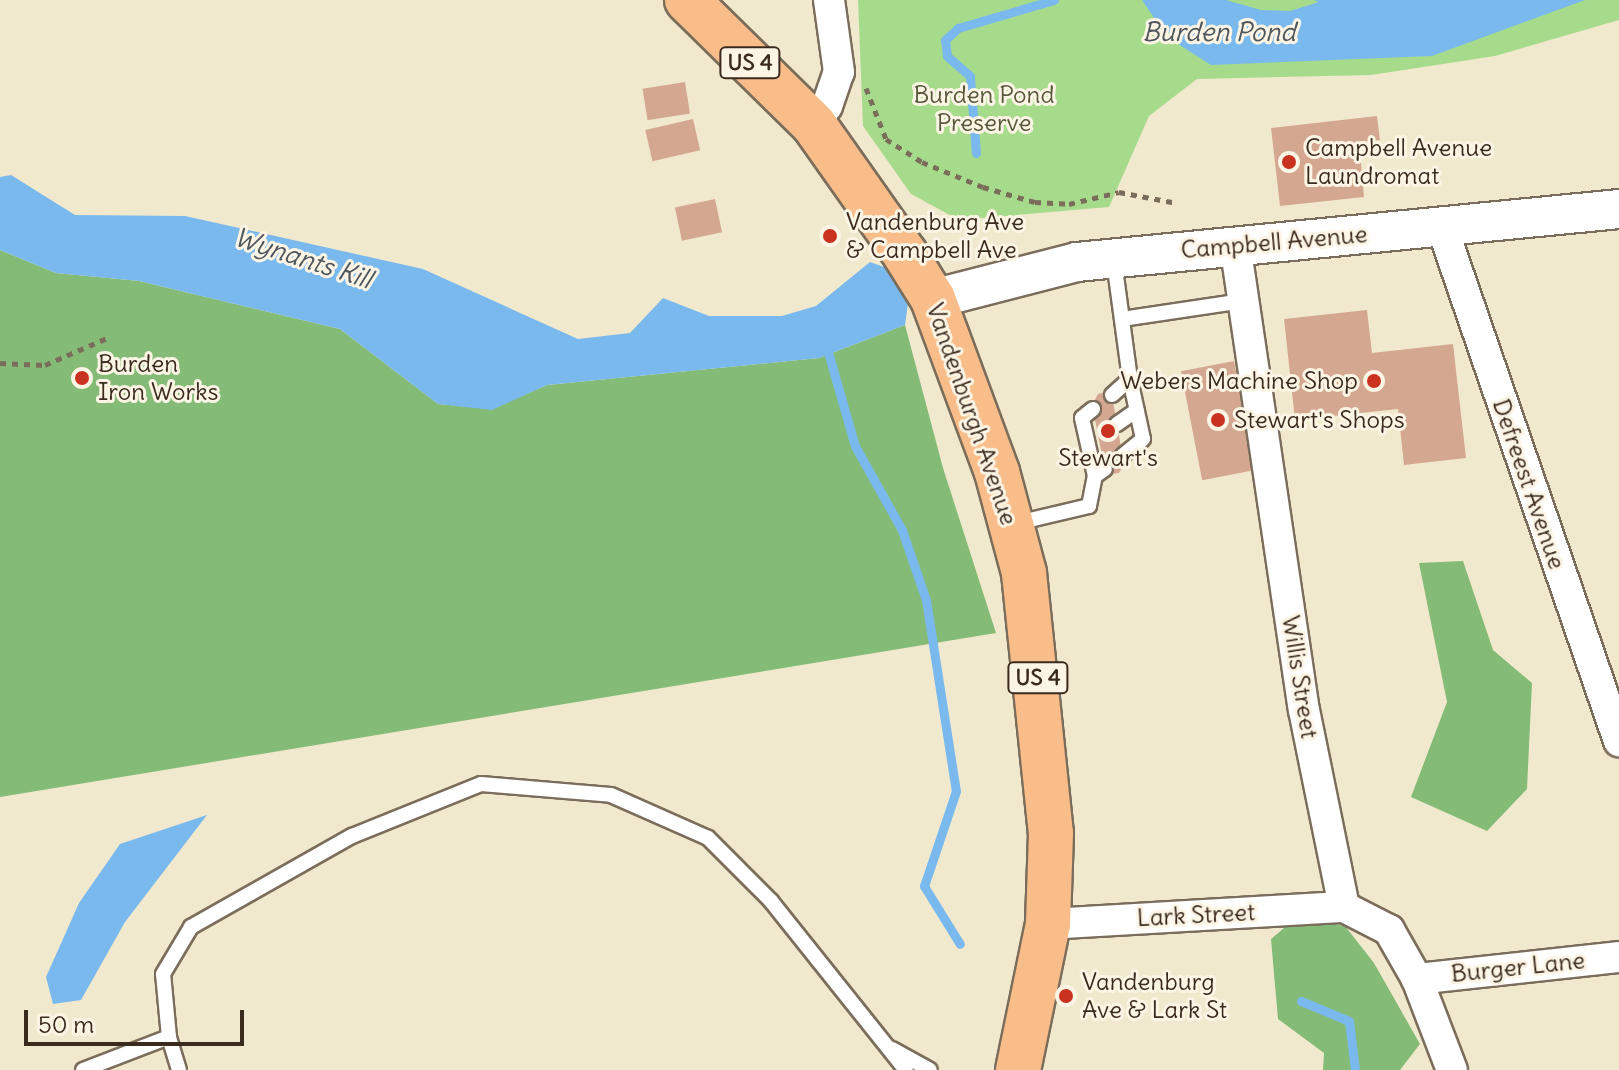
<!DOCTYPE html>
<html>
<head>
<meta charset="utf-8">
<style>
	body { margin:0 }
	#map { position:relative; width:1619px; height:1070px; overflow:hidden; background:#f1e9cd; font-family:Delius,sans-serif }
	div>[style] { position:absolute }
	.green>* { inset:0; background:#a6db8b }
	.forest>* { inset:0; background:#84bb77 }
	.water>* { inset:0; background:#7ab9ee }
	.stream>* { height:9px; margin:-4.5px; padding:0 4.5px; transform-origin:4.5px; border-radius:4.5px; background:#7ab9ee }
	.building>* { inset:0; background:#d4a890; transform-origin:0 0 }
	.path>* { height:5px; margin-top:-2.5px; transform-origin:0; background:repeating-linear-gradient(90deg,#7b6d5b 0 6px,transparent 0 12px) }
	.roads { filter:drop-shadow(2px 0 #7b6d5b) drop-shadow(-2px 0 #7b6d5b) drop-shadow(0 2px #7b6d5b) drop-shadow(0 -2px #7b6d5b) }
	.service>* { height:14px; margin:-7px; padding:0 7px; transform-origin:7px; border-radius:7px; background:#fff }
	.minor>* { height:30px; margin:-15px; padding:0 15px; transform-origin:15px; border-radius:15px; background:#fff }
	.tertiary>* { height:38px; margin:-19px; padding:0 19px; transform-origin:19px; border-radius:19px; background:#fff }
	.primary>* { height:44px; margin:-22px; padding:0 22px; transform-origin:22px; border-radius:22px; background:#f8bd89 }
	.dots>* { width:22px; height:22px; translate:-50% -50%; box-sizing:border-box; border:4px solid #fcf5e5; border-radius:50% }
	span { translate:-50% -50%; white-space:nowrap; text-align:center; line-height:1.15; -webkit-text-stroke:6px #fcf5e5; paint-order:stroke }
	.shield-label span { padding:2px 6px; background:#fcf5e5; border:2px solid; border-radius:6px; -webkit-text-stroke-width:0 }
	.shield-label { font-size:22px; color:#3b2a1e; font-weight:700 }
	.park-label { font-size:24px; color:#565639 }
	.poi-label { font-size:24px; color:#3b2a1e }
	.left { translate:0 -50%; text-align:left }
	.right { translate:-100% -50%; text-align:right }
	.street-label { font-size:24px; color:#3b2a1e }
	.water-label { font-size:26px; color:#4e555c; font-style:italic }
	.scale { position:absolute; left:24px; top:1010px; width:220px; height:36px; box-sizing:border-box; border:4px solid #3b2a1e; border-top:0; padding-left:10px; font-size:24px; line-height:28px; white-space:nowrap; color:#3b2a1e; -webkit-text-stroke:6px #fcf5e5; paint-order:stroke }
</style>
</head>
<body>
<div id="map">
	<div class="green">
		<i style="clip-path:polygon(858px 0,1619px 0,1619px 20px,1495px 56px,1371px 75px,1197px 79px,1149px 116px,1109px 207px,959px 220px,911px 194px,863px 126px)"></i>
	</div>
	<div class="forest">
		<i style="clip-path:polygon(0 250px,56px 273px,139px 281px,340px 329px,438px 404px,492px 409px,547px 385px,819px 358px,905px 325px,943px 468px,996px 633px,0 797px)"></i>
		<i style="clip-path:polygon(1463px 561px,1493px 650px,1532px 683px,1527px 789px,1487px 831px,1411px 797px,1447px 702px,1419px 563px)"></i>
		<i style="clip-path:polygon(1296px 918px,1345px 926px,1374px 963px,1420px 1044px,1400px 1070px,1323px 1070px,1324px 1053px,1278px 1019px,1271px 939px)"></i>
	</div>
	<div class="water">
		<i style="clip-path:polygon(1142px 0,1226px 0,1261px 10px,1290px 11px,1319px 2px,1314px 0,1585px 0,1432px 56px,1211px 65px,1175px 42px,1171px 32px,1165px 34px)"></i>
		<i style="clip-path:polygon(11px 175px,75px 215px,185px 216px,423px 269px,578px 339px,630px 333px,663px 298px,709px 316px,782px 316px,816px 306px,870px 262px,898px 272px,910px 289px,905px 325px,819px 358px,547px 385px,492px 410px,438px 404px,340px 329px,139px 281px,56px 273px,0 250px,0 177px)"></i>
		<i style="clip-path:polygon(207px 815px,125px 922px,81px 1000px,53px 1004px,46px 977px,79px 903px,120px 844px)"></i>
	</div>
	<div class="stream">
		<i style="left:976px;top:153px;width:77px;rotate:-94.5deg"></i>
		<i style="left:970px;top:76px;width:30px;rotate:-139deg"></i>
		<i style="left:947px;top:56px;width:16px;rotate:-97deg"></i>
		<i style="left:945px;top:40px;width:18px;rotate:-43deg"></i>
		<i style="left:958px;top:28px;width:100px;rotate:-16.3deg"></i>
		<i style="left:826px;top:345px;width:105px;rotate:74deg"></i>
		<i style="left:855px;top:446px;width:96px;rotate:60.8deg"></i>
		<i style="left:902px;top:530px;width:74px;rotate:71.1deg"></i>
		<i style="left:926px;top:600px;width:193px;rotate:81.1deg"></i>
		<i style="left:956px;top:791px;width:100px;rotate:108.6deg"></i>
		<i style="left:924px;top:886px;width:68px;rotate:58.2deg"></i>
		<i style="left:1301px;top:1001px;width:52px;rotate:22.6deg"></i>
		<i style="left:1349px;top:1021px;width:49px;rotate:83deg"></i>
	</div>
	<div class="building">
		<i style="left:685px;top:82px;width:32px;height:43px;rotate:81deg"></i>
		<i style="clip-path:polygon(1377px 116px,1380px 140px,1359px 142px,1364px 197px,1280px 206px,1271px 128px)"></i>
		<i style="left:693px;top:119px;width:32px;height:49px;rotate:77deg"></i>
		<i style="left:715px;top:199px;width:34px;height:41px;rotate:78deg"></i>
		<i style="clip-path:polygon(1367px 310px,1372px 353px,1453px 344px,1466px 458px,1404px 465px,1398px 409px,1295px 420px,1284px 319px)"></i>
		<i style="left:1234px;top:361px;width:111px;height:54px;rotate:79deg"></i>
		<i style="clip-path:polygon(1111px 390px,1124px 464px,1119px 473px,1106px 475px,1092px 405px,1098px 394px)"></i>
	</div>
	<div class="path">
		<i style="left:866px;top:88px;width:55px;rotate:68.6deg"></i>
		<i style="left:886px;top:139px;width:43px;rotate:32.6deg"></i>
		<i style="left:922px;top:162px;width:66px;rotate:22.3deg"></i>
		<i style="left:983px;top:187px;width:54px;rotate:16.1deg"></i>
		<i style="left:1035px;top:202px;width:34px;rotate:3deg"></i>
		<i style="left:1069px;top:204px;width:51px;rotate:-13.5deg"></i>
		<i style="left:1119px;top:192px;width:59px;rotate:10.7deg"></i>
		<i style="left:0;top:363px;width:45px;rotate:2.5deg"></i>
		<i style="left:45px;top:365px;width:68px;rotate:-23.5deg"></i>
	</div>
	<div class="roads">
		<div class="service">
			<i style="left:1114px;top:261px;width:119px;rotate:82.3deg"></i>
			<i style="left:1122px;top:319px;width:122px;rotate:-8.5deg"></i>
			<i style="left:1112px;top:395px;width:24px;rotate:-42deg"></i>
			<i style="left:1130px;top:379px;width:61px;rotate:77.8deg"></i>
			<i style="left:1143px;top:439px;width:26px;rotate:141deg"></i>
			<i style="left:1093px;top:409px;width:14px;rotate:141deg"></i>
			<i style="left:1082px;top:418px;width:59px;rotate:77.4deg"></i>
			<i style="left:1095px;top:476px;width:12px;rotate:-35deg"></i>
			<i style="left:1117px;top:424px;width:24px;rotate:-35deg"></i>
			<i style="left:1017px;top:523px;width:74px;rotate:-13.3deg"></i>
			<i style="left:1089px;top:506px;width:31px;rotate:-79deg"></i>
			<i style="left:892px;top:1049px;width:43px;rotate:28.9deg"></i>
			<i style="left:83px;top:1070px;width:92px;rotate:-21deg"></i>
			<i style="left:179px;top:1070px;width:34px;rotate:-107deg"></i>
			<i style="left:169px;top:1037px;width:63px;rotate:-95.4deg"></i>
			<i style="left:163px;top:974px;width:55px;rotate:-59.2deg"></i>
			<i style="left:191px;top:927px;width:185px;rotate:-29.5deg"></i>
			<i style="left:352px;top:836px;width:139px;rotate:-22deg"></i>
			<i style="left:481px;top:784px;width:130px;rotate:4.8deg"></i>
			<i style="left:611px;top:795px;width:106px;rotate:23.9deg"></i>
			<i style="left:708px;top:838px;width:89px;rotate:45deg"></i>
			<i style="left:771px;top:901px;width:216px;rotate:51.4deg"></i>
		</div>
		<div class="minor">
			<i style="left:814px;top:125px;width:23px;rotate:-56deg"></i>
			<i style="left:827px;top:106px;width:36px;rotate:-71deg"></i>
			<i style="left:839px;top:72px;width:73px;rotate:-97.9deg"></i>
			<i style="left:1442px;top:227px;width:544px;rotate:71deg"></i>
			<i style="left:1235px;top:244px;width:471px;rotate:81.6deg"></i>
			<i style="left:1304px;top:710px;width:201px;rotate:78.5deg"></i>
			<i style="left:1344px;top:907px;width:51px;rotate:27.1deg"></i>
			<i style="left:1389px;top:930px;width:56px;rotate:60.3deg"></i>
			<i style="left:1417px;top:979px;width:97px;rotate:69deg"></i>
			<i style="left:1048px;top:924px;width:296px;rotate:-3.3deg"></i>
			<i style="left:1417px;top:979px;width:203px;rotate:-6.2deg"></i>
		</div>
		<div class="tertiary">
			<i style="left:933px;top:299px;width:149px;rotate:-14.4deg"></i>
			<i style="left:1077px;top:262px;width:545px;rotate:-5.58deg"></i>
		</div>
		<div class="primary">
			<i style="left:687px;top:0;width:178px;rotate:44.5deg"></i>
			<i style="left:814px;top:125px;width:158px;rotate:54.8deg"></i>
			<i style="left:905px;top:254px;width:53px;rotate:58.1deg"></i>
			<i style="left:933px;top:299px;width:184px;rotate:69.7deg"></i>
			<i style="left:997px;top:472px;width:105px;rotate:75deg"></i>
			<i style="left:1024px;top:573px;width:261px;rotate:84.1deg"></i>
			<i style="left:1051px;top:833px;width:91px;rotate:91.9deg"></i>
			<i style="left:1048px;top:924px;width:149px;rotate:101.6deg"></i>
		</div>
	</div>
	<div class="dots">
		<i style="left:1289px;top:162px;background:#c8321e"></i>
		<i style="left:830px;top:236px;background:#c8321e"></i>
		<i style="left:82px;top:378px;background:#c8321e"></i>
		<i style="left:1374px;top:381px;background:#c8321e"></i>
		<i style="left:1218px;top:420px;background:#c8321e"></i>
		<i style="left:1108px;top:431px;background:#c8321e"></i>
		<i style="left:1066px;top:996px;background:#c8321e"></i>
	</div>
	<div class="shield-label">
		<span style="left:750px;top:63px">US 4</span>
		<span style="left:1038px;top:678px">US 4</span>
	</div>
	<div class="park-label">
		<span style="left:984px;top:109px">Burden Pond<br>Preserve</span>
	</div>
	<div class="poi-label">
		<span class="left" style="left:1305px;top:162px">Campbell Avenue<br>Laundromat</span>
		<span class="left" style="left:846px;top:236px">Vandenburg Ave<br>&amp; Campbell Ave</span>
		<span class="left" style="left:98px;top:378px">Burden<br>Iron Works</span>
		<span class="right" style="left:1358px;top:381px">Webers Machine Shop</span>
		<span class="left" style="left:1234px;top:420px">Stewart's Shops</span>
		<span style="left:1108px;top:458px">Stewart's</span>
		<span class="left" style="left:1082px;top:996px">Vandenburg<br>Ave &amp; Lark St</span>
	</div>
	<div class="street-label">
		<span style="left:1274px;top:242px;rotate:-5deg">Campbell Avenue</span>
		<span style="left:972px;top:414px;rotate:71deg">Vandenburgh Avenue</span>
		<span style="left:1529px;top:484px;rotate:71deg">Defreest Avenue</span>
		<span style="left:1300px;top:677px;rotate:81deg">Willis Street</span>
		<span style="left:1196px;top:915px;rotate:-3deg">Lark Street</span>
		<span style="left:1518px;top:967px;rotate:-6deg">Burger Lane</span>
	</div>
	<div class="water-label">
		<span style="left:1219px;top:32px">Burden Pond</span>
		<span style="left:303px;top:258px;rotate:18deg">Wynants Kill</span>
	</div>
	<div class="scale">50 m</div>
</div>
</body>
</html>
